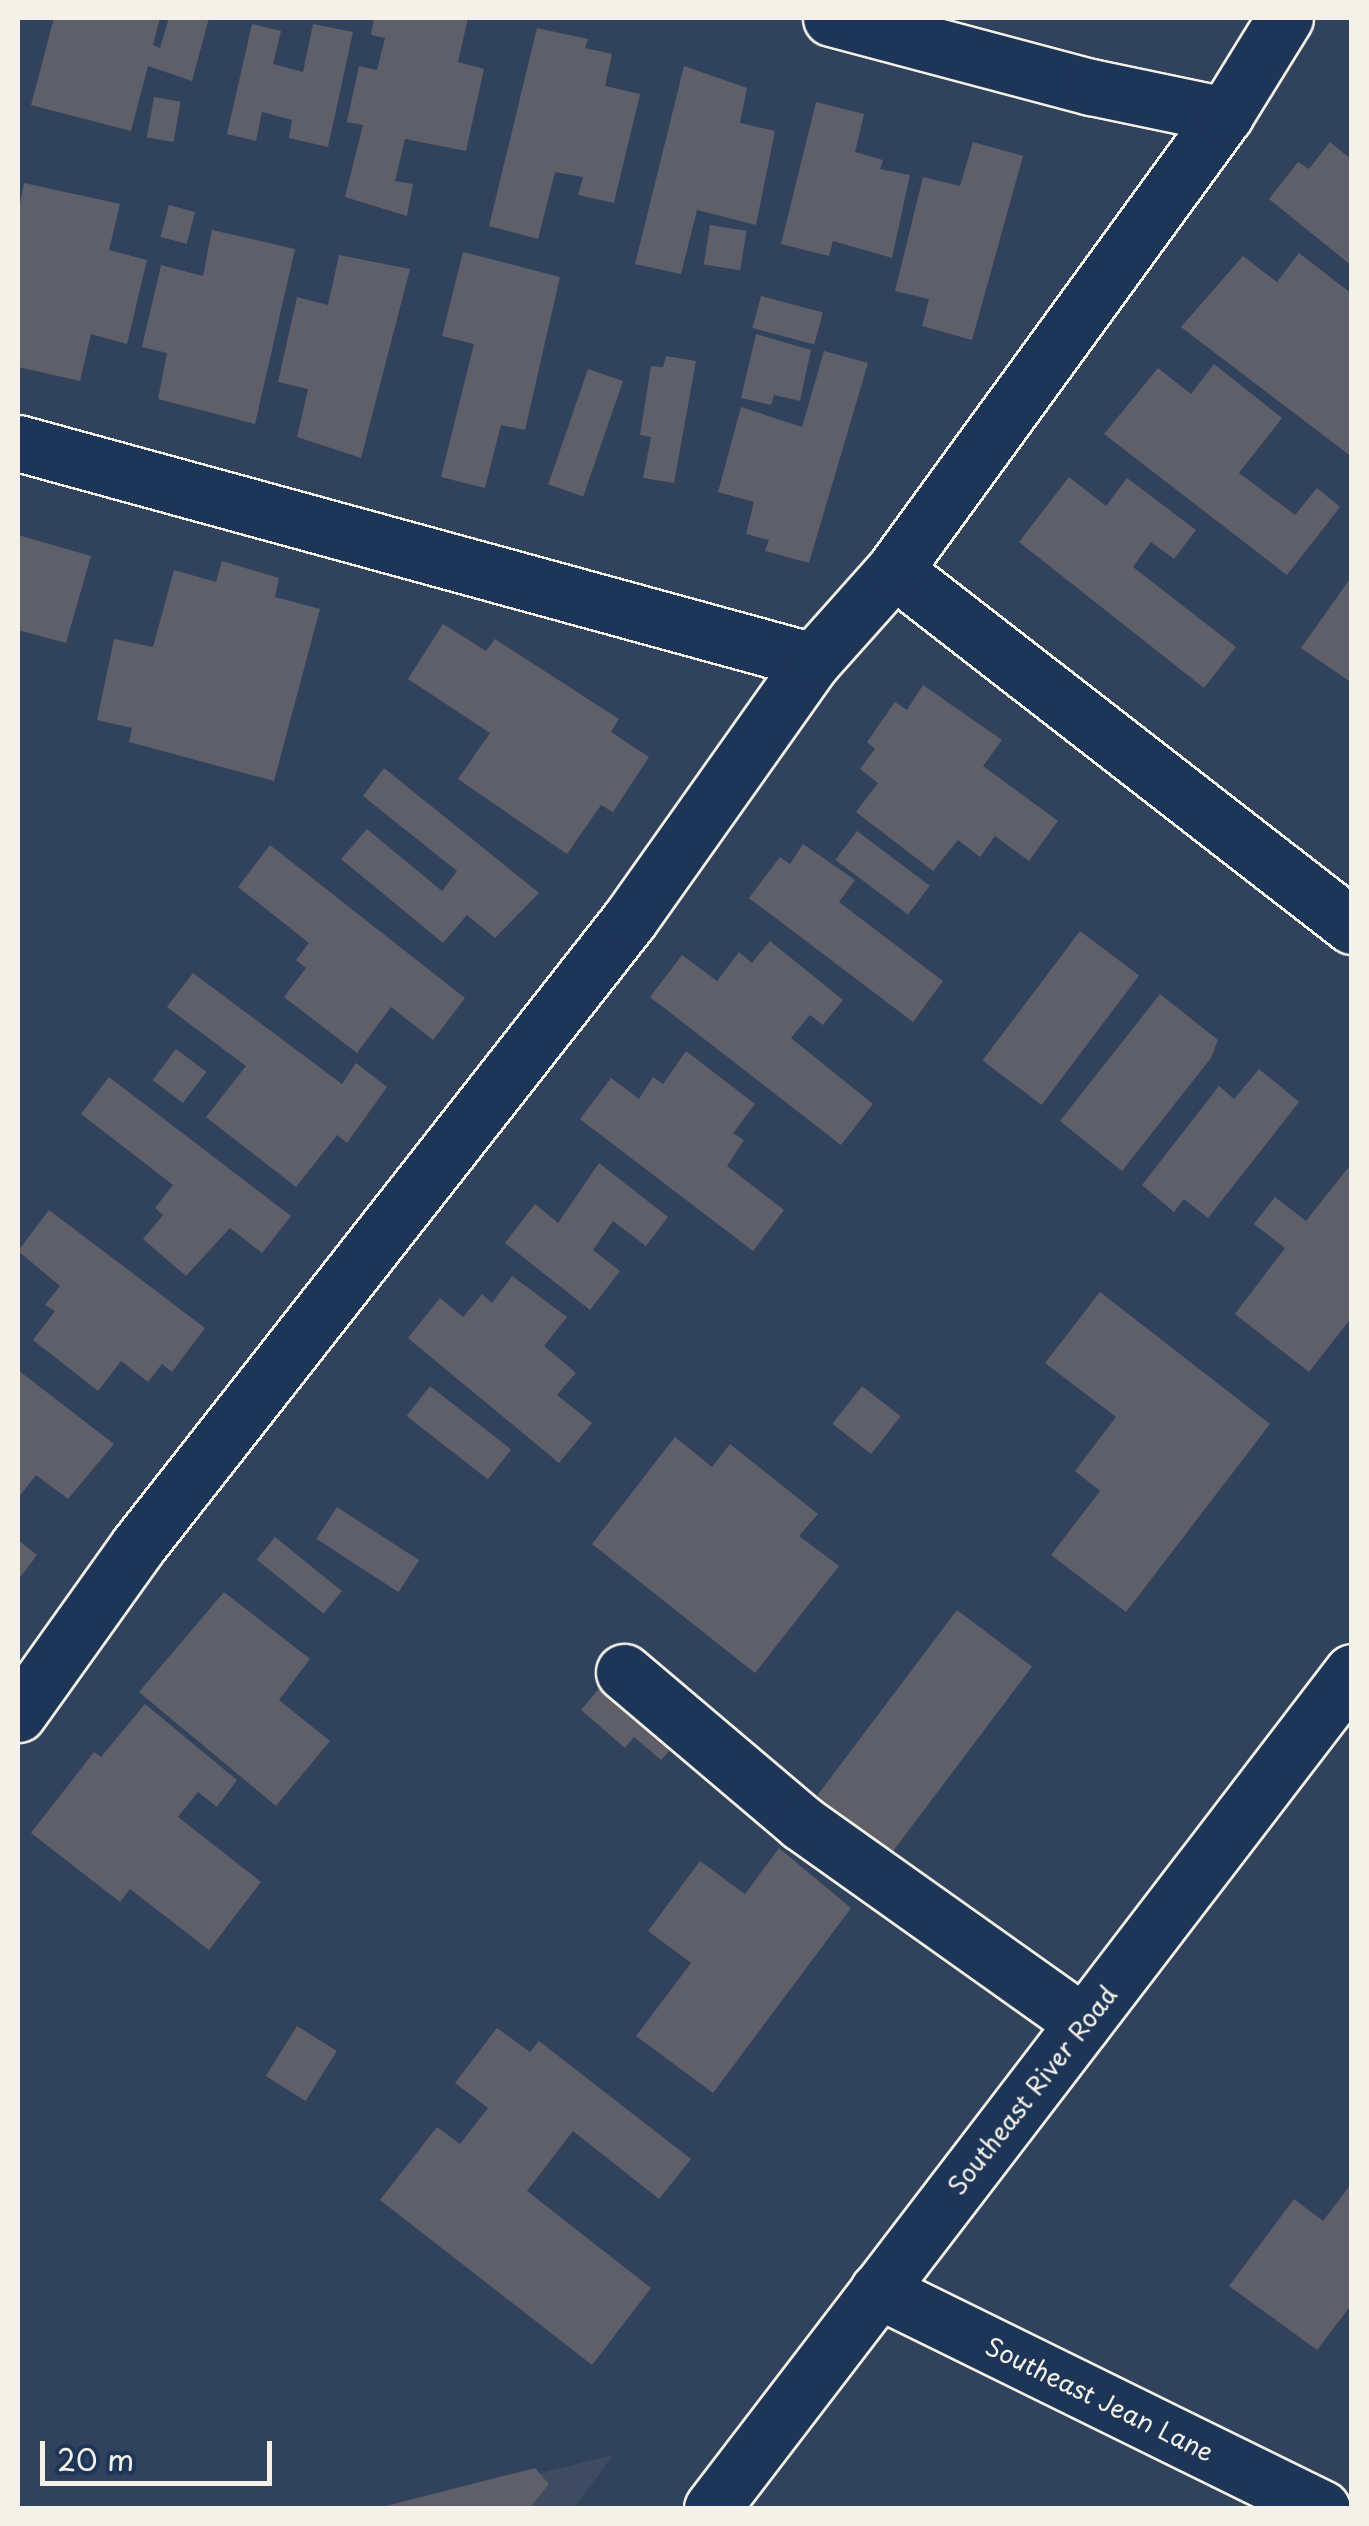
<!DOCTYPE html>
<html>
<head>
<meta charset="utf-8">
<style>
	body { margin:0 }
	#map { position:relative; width:1369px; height:2526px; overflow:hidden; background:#31425c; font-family:"Playpen Sans",sans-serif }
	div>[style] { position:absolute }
	.built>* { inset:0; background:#3f4b60 }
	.building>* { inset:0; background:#5f5f69; transform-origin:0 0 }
	.roads { filter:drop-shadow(2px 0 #f4f1e8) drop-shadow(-2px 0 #f4f1e8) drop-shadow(0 2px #f4f1e8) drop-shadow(0 -2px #f4f1e8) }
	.minor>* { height:55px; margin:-27.5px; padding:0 27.5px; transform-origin:27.5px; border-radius:27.5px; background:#1d3557 }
	.major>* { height:55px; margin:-27.5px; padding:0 27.5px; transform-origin:27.5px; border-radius:27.5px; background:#1d3557 }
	span { translate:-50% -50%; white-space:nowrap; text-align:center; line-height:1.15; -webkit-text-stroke:8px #1d3557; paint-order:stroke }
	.street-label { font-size:25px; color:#f4f1e8 }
	.frame { position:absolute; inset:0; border:20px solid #f4f1e8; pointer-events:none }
	.scale { position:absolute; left:40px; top:2441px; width:232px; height:45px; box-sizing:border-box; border:5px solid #f4f1e8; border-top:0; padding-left:12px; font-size:30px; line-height:35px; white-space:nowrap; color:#f4f1e8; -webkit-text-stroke:8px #1d3557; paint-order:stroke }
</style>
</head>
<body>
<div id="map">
	<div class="built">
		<i style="clip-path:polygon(613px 2455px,574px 2508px,402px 2508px)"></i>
	</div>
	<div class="building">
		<i style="clip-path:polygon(54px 18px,160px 18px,153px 45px,160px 48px,169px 18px,209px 18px,192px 81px,148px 66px,131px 131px,31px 105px)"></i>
		<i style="clip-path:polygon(374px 18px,468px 18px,458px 62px,484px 69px,466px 151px,405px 139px,395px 181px,413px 184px,407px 216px,345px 197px,363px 125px,347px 122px,359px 66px,377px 70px,385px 38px,371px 35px)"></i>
		<i style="clip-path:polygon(252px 24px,281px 31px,273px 64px,303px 72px,313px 24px,353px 32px,328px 147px,289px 138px,292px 120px,262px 112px,256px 141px,227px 134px)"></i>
		<i style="clip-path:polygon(537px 28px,588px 39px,585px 48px,612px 54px,605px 86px,640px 94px,614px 203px,578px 195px,583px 177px,555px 172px,538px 239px,489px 226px)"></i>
		<i style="clip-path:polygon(684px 66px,747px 88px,740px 123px,775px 131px,756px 225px,697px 210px,681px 274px,635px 264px)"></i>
		<i style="left:154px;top:97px;width:27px;height:41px;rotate:10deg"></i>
		<i style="clip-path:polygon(816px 102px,864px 114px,855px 152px,883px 160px,880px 169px,910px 175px,892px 258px,833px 241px,829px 256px,781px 244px)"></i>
		<i style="clip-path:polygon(973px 142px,1023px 156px,972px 340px,922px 326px,929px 299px,895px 291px,923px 177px,960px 186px)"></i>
		<i style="clip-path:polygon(1330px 142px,1352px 160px,1352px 266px,1269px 199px,1298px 162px,1309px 169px)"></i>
		<i style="clip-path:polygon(24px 183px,120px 204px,109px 250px,147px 260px,127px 344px,91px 334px,80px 381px,18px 367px,18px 214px)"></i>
		<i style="left:169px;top:205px;width:27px;height:33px;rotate:15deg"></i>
		<i style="left:710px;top:225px;width:37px;height:40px;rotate:9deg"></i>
		<i style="clip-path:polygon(212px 230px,295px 249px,255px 424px,158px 399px,167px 353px,142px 347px,161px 265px,203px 276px)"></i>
		<i style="clip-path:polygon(463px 252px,560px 277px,525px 430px,501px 425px,485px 488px,441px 477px,474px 344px,442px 336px)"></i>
		<i style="clip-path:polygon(1299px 253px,1352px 294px,1352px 457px,1181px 327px,1243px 256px,1277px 282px)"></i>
		<i style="clip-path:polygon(339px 255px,410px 269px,361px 458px,297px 437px,308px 389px,278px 382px,297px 297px,328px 305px)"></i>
		<i style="left:761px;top:296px;width:64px;height:33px;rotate:15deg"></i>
		<i style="clip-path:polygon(756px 334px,811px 350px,800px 401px,774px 395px,771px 405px,741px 398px)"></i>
		<i style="clip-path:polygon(824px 351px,868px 363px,809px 563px,765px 551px,769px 540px,746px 534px,754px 502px,718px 492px,741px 407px,802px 427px)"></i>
		<i style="clip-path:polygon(666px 356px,696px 361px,674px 483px,643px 478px,651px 437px,640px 435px,651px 366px,663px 367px)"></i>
		<i style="clip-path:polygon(1214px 364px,1282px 418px,1239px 473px,1295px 515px,1317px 488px,1340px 507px,1287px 575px,1104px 434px,1158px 368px,1191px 394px)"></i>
		<i style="left:588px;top:369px;width:37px;height:122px;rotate:19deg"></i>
		<i style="clip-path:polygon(1069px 477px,1106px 506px,1127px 478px,1196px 530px,1174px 559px,1151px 542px,1133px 567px,1236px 647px,1204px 688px,1019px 542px)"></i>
		<i style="clip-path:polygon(18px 535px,91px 556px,66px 643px,18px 630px)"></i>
		<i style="clip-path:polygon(222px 561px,279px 578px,275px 597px,320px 609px,274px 781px,129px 742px,132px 728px,97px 720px,114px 639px,153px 647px,174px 570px,216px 582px)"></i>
		<i style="clip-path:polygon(1352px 576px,1352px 683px,1301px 648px)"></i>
		<i style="clip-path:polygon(443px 624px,486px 651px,495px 639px,619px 719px,611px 732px,649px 757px,613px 812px,601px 805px,567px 854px,458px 779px,490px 733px,408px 679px)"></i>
		<i style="clip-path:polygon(923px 685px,1002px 740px,983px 766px,1058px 821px,1029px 861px,995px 836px,980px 857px,958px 840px,933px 871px,856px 812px,878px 783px,860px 769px,875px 749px,867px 742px,895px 702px,907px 710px)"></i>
		<i style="clip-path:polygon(384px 768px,539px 893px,495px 938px,467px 915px,443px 943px,341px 859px,367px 829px,442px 891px,457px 871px,363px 796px)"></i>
		<i style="left:857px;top:831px;width:91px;height:36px;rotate:37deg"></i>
		<i style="clip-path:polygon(803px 844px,855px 880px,839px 902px,943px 981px,913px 1022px,749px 898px,780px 857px,790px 864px)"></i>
		<i style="clip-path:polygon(270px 845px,465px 998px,433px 1040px,391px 1007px,357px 1053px,284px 997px,306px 968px,296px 960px,309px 943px,238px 887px)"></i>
		<i style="left:1080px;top:931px;width:74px;height:162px;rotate:37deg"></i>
		<i style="clip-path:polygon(770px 941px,843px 1000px,823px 1025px,810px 1015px,791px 1038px,873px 1104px,841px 1145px,650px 997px,682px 955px,717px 981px,739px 952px,752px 963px)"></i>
		<i style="clip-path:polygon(193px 973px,342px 1084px,356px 1063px,387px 1087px,347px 1143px,337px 1135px,296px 1187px,206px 1117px,246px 1066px,167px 1007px)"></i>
		<i style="clip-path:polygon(1160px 994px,1218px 1040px,1211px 1058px,1122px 1171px,1060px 1121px)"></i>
		<i style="left:176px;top:1049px;width:38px;height:39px;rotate:37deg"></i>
		<i style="clip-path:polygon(686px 1051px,755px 1104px,733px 1133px,744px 1140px,727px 1166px,784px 1210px,753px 1251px,580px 1119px,611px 1078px,639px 1099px,653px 1077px,663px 1084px)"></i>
		<i style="clip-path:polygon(1259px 1069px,1299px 1102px,1208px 1218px,1184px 1199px,1174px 1212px,1142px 1185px,1219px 1086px,1234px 1099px)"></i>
		<i style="clip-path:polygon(109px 1077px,291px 1216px,262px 1253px,230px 1228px,186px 1276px,143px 1239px,163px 1215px,155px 1208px,173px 1185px,81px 1114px)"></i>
		<i style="clip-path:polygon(599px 1163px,668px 1217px,646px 1246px,613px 1221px,593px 1250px,620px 1271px,590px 1310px,505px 1243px,535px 1204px,558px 1223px)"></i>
		<i style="clip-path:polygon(1352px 1163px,1352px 1317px,1309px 1372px,1235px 1314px,1285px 1248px,1254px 1224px,1275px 1197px,1306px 1221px)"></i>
		<i style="clip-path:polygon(49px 1210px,205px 1328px,172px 1372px,162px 1364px,148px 1382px,121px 1361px,98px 1391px,33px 1340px,55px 1311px,45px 1305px,60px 1286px,18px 1251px)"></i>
		<i style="clip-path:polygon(512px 1276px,567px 1317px,544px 1346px,576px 1373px,557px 1395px,592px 1423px,559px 1463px,408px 1338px,440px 1298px,463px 1317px,482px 1294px,492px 1303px)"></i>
		<i style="clip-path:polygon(1100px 1292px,1270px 1424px,1126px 1612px,1051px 1555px,1100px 1491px,1075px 1471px,1116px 1417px,1045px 1363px)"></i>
		<i style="clip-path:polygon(18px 1370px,114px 1444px,68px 1499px,36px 1475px,18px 1498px)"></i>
		<i style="left:430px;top:1386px;width:103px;height:38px;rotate:38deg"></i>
		<i style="left:862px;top:1386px;width:49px;height:48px;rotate:38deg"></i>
		<i style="clip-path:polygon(675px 1437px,712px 1467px,730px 1444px,818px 1514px,799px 1536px,839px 1566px,755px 1673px,592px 1544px)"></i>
		<i style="left:337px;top:1507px;width:98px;height:38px;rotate:33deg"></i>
		<i style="left:275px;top:1537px;width:86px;height:29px;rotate:39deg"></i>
		<i style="clip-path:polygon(18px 1540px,37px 1555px,18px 1580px)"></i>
		<i style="clip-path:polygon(224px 1592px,310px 1659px,279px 1700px,330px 1741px,276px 1806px,139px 1692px)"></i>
		<i style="left:957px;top:1610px;width:94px;height:235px;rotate:37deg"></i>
		<i style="clip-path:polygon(607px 1679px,679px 1740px,661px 1760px,634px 1737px,625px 1748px,581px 1710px)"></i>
		<i style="clip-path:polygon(145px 1704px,237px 1780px,217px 1807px,198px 1792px,178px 1817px,261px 1882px,209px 1950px,130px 1889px,120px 1902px,31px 1833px,94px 1752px,101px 1757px)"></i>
		<i style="clip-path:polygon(779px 1848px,851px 1908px,713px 2093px,636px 2036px,691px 1963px,648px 1931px,700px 1861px,745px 1894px)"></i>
		<i style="left:297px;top:2026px;width:47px;height:59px;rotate:32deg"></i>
		<i style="clip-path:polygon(497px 2028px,530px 2052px,539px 2041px,691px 2159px,659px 2199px,573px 2131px,527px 2191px,651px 2288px,592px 2365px,380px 2200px,437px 2127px,460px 2144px,488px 2108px,455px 2083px)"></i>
		<i style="clip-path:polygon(1352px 2183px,1352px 2304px,1317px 2350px,1229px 2286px,1294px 2199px,1323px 2221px)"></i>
		<i style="clip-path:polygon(535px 2468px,549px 2484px,530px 2508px,378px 2508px)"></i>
	</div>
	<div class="roads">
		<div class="minor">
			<i style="left:831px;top:18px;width:269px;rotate:14.9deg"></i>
			<i style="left:1091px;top:87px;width:137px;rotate:11.8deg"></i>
			<i style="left:18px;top:443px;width:824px;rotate:15.33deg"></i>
			<i style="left:894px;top:570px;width:580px;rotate:37.86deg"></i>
			<i style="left:624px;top:1672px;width:233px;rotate:40.3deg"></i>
			<i style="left:802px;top:1823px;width:345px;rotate:35.4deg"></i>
			<i style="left:18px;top:1714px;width:205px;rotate:-54.5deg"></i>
			<i style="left:137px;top:1547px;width:798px;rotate:-51.87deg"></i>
			<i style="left:630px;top:919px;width:316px;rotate:-54.7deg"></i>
			<i style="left:813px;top:661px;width:122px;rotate:-48.3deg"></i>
			<i style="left:894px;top:570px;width:563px;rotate:-53.97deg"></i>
			<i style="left:1225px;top:115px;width:114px;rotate:-58.3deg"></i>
			<i style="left:878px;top:2290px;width:495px;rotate:26.2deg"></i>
		</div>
		<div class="major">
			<i style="left:712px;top:2508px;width:1053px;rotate:-52.56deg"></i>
		</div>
	</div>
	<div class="street-label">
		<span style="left:1032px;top:2090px;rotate:-52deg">Southeast River Road</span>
		<span style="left:1100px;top:2399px;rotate:26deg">Southeast Jean Lane</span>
	</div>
	<div class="frame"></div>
	<div class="scale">20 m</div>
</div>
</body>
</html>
